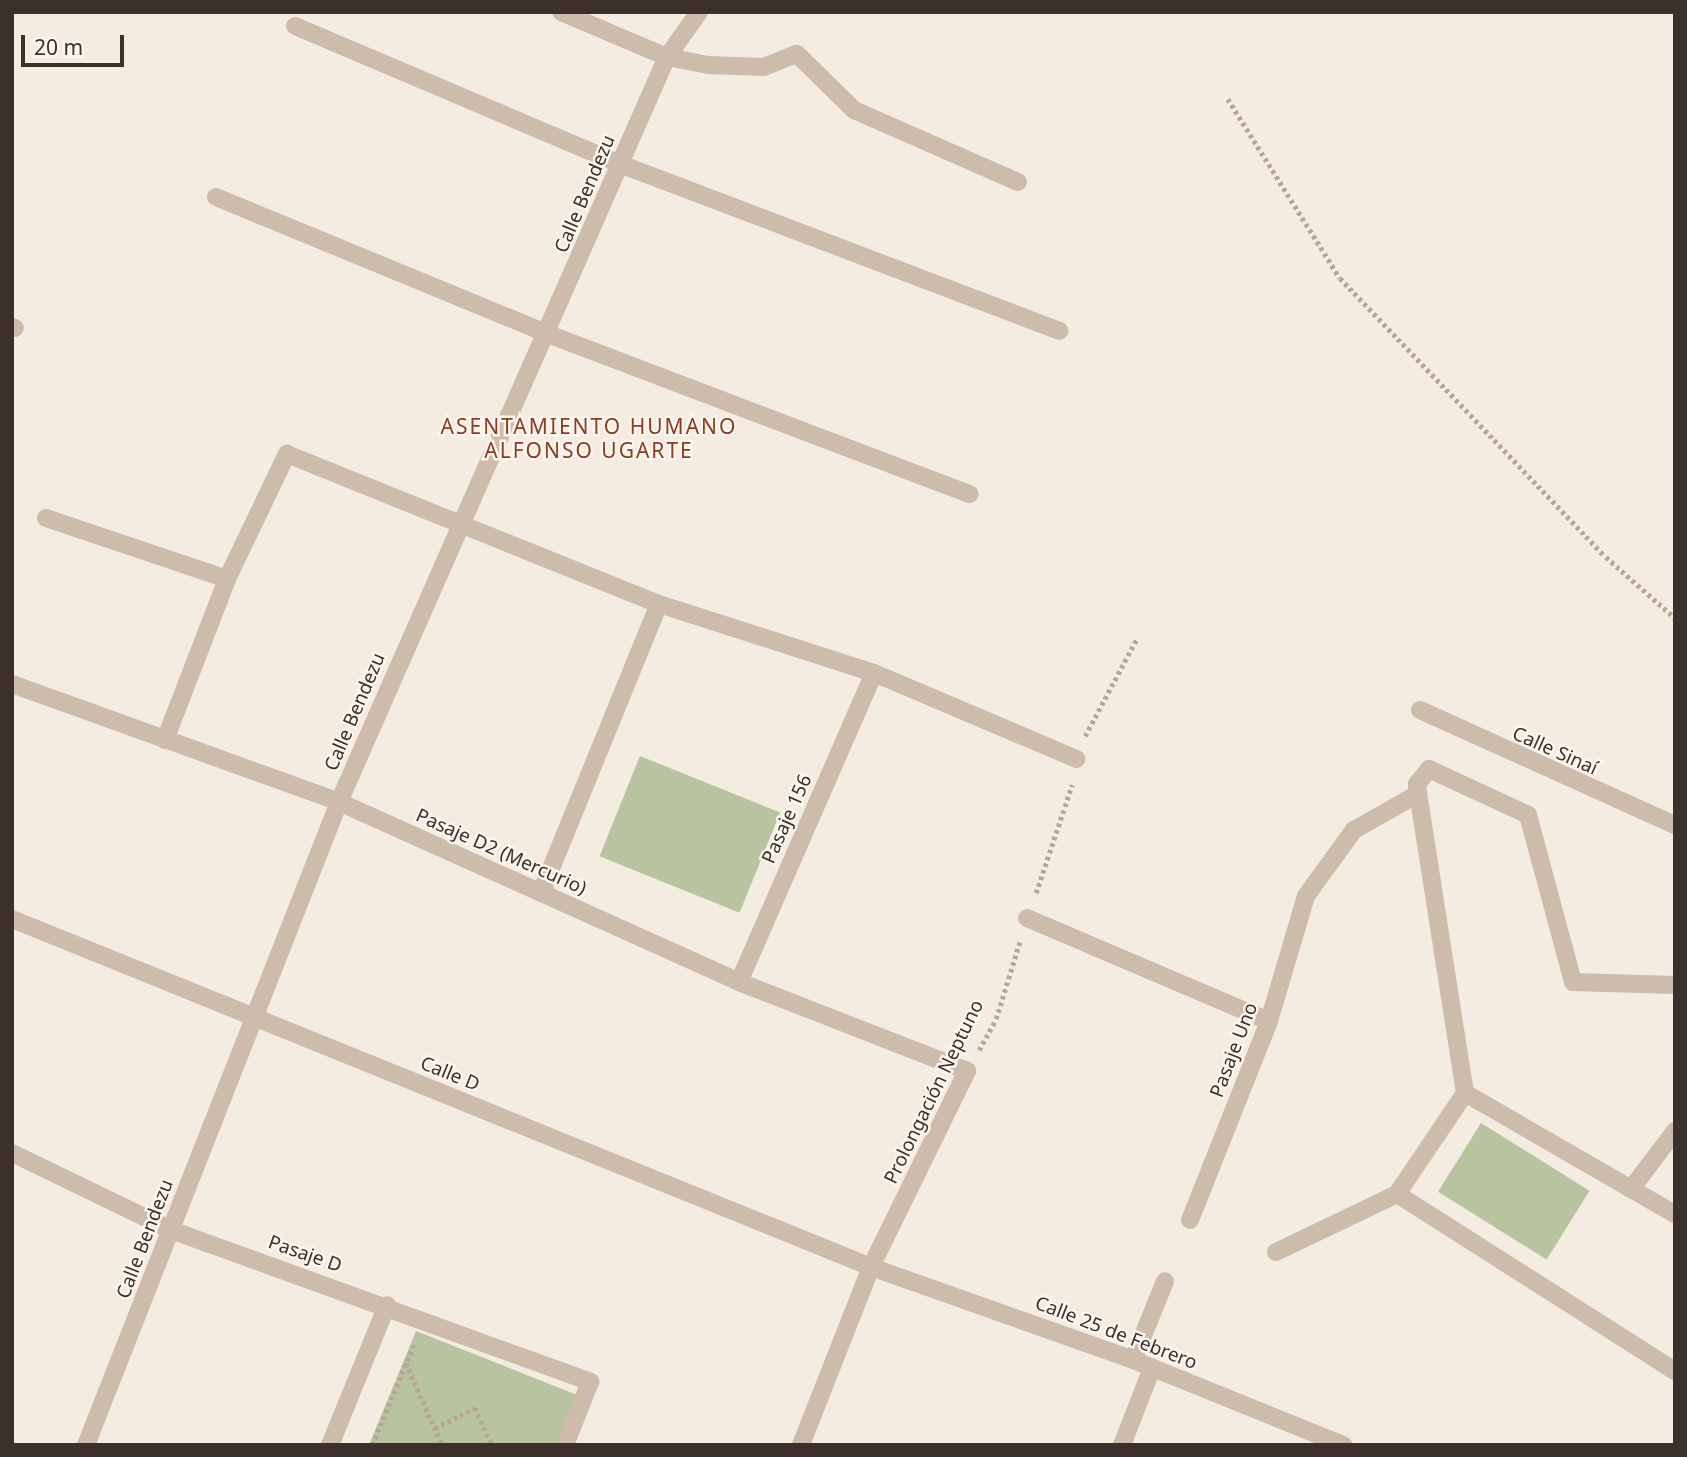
<!DOCTYPE html>
<html>
<head>
<meta charset="utf-8">
<style>
	body { margin:0 }
	#map { position:relative; width:1687px; height:1457px; overflow:hidden; background:#f4ebe1; font-family:"Noto Sans",sans-serif }
	div>[style] { position:absolute }
	.green>* { inset:0; background:#b8c4a0; transform-origin:0 0 }
	.path>* { height:4.5px; margin-top:-2.25px; transform-origin:0; background:repeating-linear-gradient(90deg,#b9a596 0 3.5px,transparent 0 7px) }
	.minor>* { height:18px; margin:-9px; padding:0 9px; transform-origin:9px; border-radius:9px; background:#cdbbac }
	span { translate:-50% -50%; white-space:nowrap; text-align:center; line-height:1.15; -webkit-text-stroke:5px #fbf5ee; paint-order:stroke }
	.street-label { font-size:19px; color:#3b302b }
	.neighbourhood-label { font-size:21px; color:#8c3b22; letter-spacing:2px }
	.frame { position:absolute; inset:0; border:14px solid #3b302b; pointer-events:none }
	.scale { position:absolute; left:21px; top:35px; width:103px; height:32px; box-sizing:border-box; border:4px solid #3b302b; border-top:0; padding-left:9px; font-size:21px; line-height:24px; white-space:nowrap; color:#3b302b; -webkit-text-stroke:5px #fbf5ee; paint-order:stroke }
</style>
</head>
<body>
<div id="map">
	<div class="green">
		<i style="left:640px;top:756px;width:151px;height:108px;rotate:22deg"></i>
		<i style="left:1481px;top:1123px;width:128px;height:81px;rotate:32deg"></i>
		<i style="clip-path:polygon(416px 1331px,577px 1395px,557px 1445px,369px 1445px)"></i>
	</div>
	<div class="path">
		<i style="left:1228px;top:99px;width:211px;rotate:58deg"></i>
		<i style="left:1340px;top:278px;width:385px;rotate:46.4deg"></i>
		<i style="left:1606px;top:557px;width:92px;rotate:41.5deg"></i>
		<i style="left:1085px;top:736px;width:111px;rotate:-62deg"></i>
		<i style="left:1036px;top:893px;width:114px;rotate:-71.6deg"></i>
		<i style="left:979px;top:1050px;width:35px;rotate:-61deg"></i>
		<i style="left:996px;top:1019px;width:82px;rotate:-72.9deg"></i>
		<i style="left:406px;top:1363px;width:90px;rotate:66.3deg"></i>
		<i style="left:435px;top:1428px;width:45px;rotate:-26.6deg"></i>
		<i style="left:475px;top:1408px;width:41px;rotate:65.3deg"></i>
		<i style="left:372px;top:1445px;width:109px;rotate:-67.4deg"></i>
	</div>
	<div class="minor">
		<i style="left:561px;top:12px;width:115px;rotate:23deg"></i>
		<i style="left:667px;top:57px;width:42px;rotate:11deg"></i>
		<i style="left:708px;top:65px;width:56px;rotate:2deg"></i>
		<i style="left:764px;top:67px;width:35px;rotate:-22deg"></i>
		<i style="left:797px;top:54px;width:80px;rotate:44.5deg"></i>
		<i style="left:854px;top:110px;width:179px;rotate:23.7deg"></i>
		<i style="left:295px;top:26px;width:353px;rotate:23deg"></i>
		<i style="left:620px;top:164px;width:470px;rotate:20.8deg"></i>
		<i style="left:216px;top:197px;width:359px;rotate:22.4deg"></i>
		<i style="left:548px;top:334px;width:451px;rotate:20.8deg"></i>
		<i style="left:12px;top:327px;width:3px;rotate:18deg"></i>
		<i style="left:46px;top:518px;width:191px;rotate:18.6deg"></i>
		<i style="left:12px;top:684px;width:348px;rotate:19.8deg"></i>
		<i style="left:339px;top:802px;width:439px;rotate:24.2deg"></i>
		<i style="left:739px;top:982px;width:245px;rotate:21.3deg"></i>
		<i style="left:967px;top:1071px;width:218px;rotate:116.1deg"></i>
		<i style="left:871px;top:1267px;width:191px;rotate:111.5deg"></i>
		<i style="left:1420px;top:710px;width:280px;rotate:24.3deg"></i>
		<i style="left:165px;top:740px;width:173px;rotate:-68.9deg"></i>
		<i style="left:227px;top:579px;width:139px;rotate:-64.4deg"></i>
		<i style="left:287px;top:454px;width:401px;rotate:22deg"></i>
		<i style="left:659px;top:604px;width:226px;rotate:17.8deg"></i>
		<i style="left:874px;top:673px;width:220px;rotate:23deg"></i>
		<i style="left:541px;top:893px;width:312px;rotate:-67.8deg"></i>
		<i style="left:1027px;top:918px;width:263px;rotate:23.1deg"></i>
		<i style="left:12px;top:919px;width:927px;rotate:22.05deg"></i>
		<i style="left:871px;top:1267px;width:278px;rotate:19.5deg"></i>
		<i style="left:1133px;top:1360px;width:227px;rotate:22deg"></i>
		<i style="left:739px;top:982px;width:337px;rotate:-66.4deg"></i>
		<i style="left:1465px;top:1093px;width:242px;rotate:30deg"></i>
		<i style="left:12px;top:1153px;width:177px;rotate:25.8deg"></i>
		<i style="left:171px;top:1230px;width:446px;rotate:19.9deg"></i>
		<i style="left:590px;top:1382px;width:68px;rotate:111.6deg"></i>
		<i style="left:1631px;top:1189px;width:73px;rotate:-52.8deg"></i>
		<i style="left:1397px;top:1194px;width:330px;rotate:32.5deg"></i>
		<i style="left:1190px;top:1220px;width:214px;rotate:-68.3deg"></i>
		<i style="left:1269px;top:1021px;width:130px;rotate:-73.5deg"></i>
		<i style="left:1306px;top:896px;width:82px;rotate:-54deg"></i>
		<i style="left:1354px;top:830px;width:73px;rotate:-29.4deg"></i>
		<i style="left:1276px;top:1252px;width:134px;rotate:-25.6deg"></i>
		<i style="left:1397px;top:1194px;width:122px;rotate:-56deg"></i>
		<i style="left:1465px;top:1093px;width:303px;rotate:-98.9deg"></i>
		<i style="left:1418px;top:794px;width:10px;rotate:-96deg"></i>
		<i style="left:1417px;top:784px;width:19px;rotate:-51deg"></i>
		<i style="left:1429px;top:769px;width:109px;rotate:24.9deg"></i>
		<i style="left:1528px;top:815px;width:173px;rotate:74.9deg"></i>
		<i style="left:1573px;top:982px;width:102px;rotate:1.7deg"></i>
		<i style="left:1133px;top:1360px;width:85px;rotate:-67.9deg"></i>
		<i style="left:86px;top:1445px;width:691px;rotate:-68.52deg"></i>
		<i style="left:339px;top:802px;width:814px;rotate:-66.24deg"></i>
		<i style="left:667px;top:57px;width:55px;rotate:-54.6deg"></i>
		<i style="left:330px;top:1445px;width:151px;rotate:-67.8deg"></i>
		<i style="left:1122px;top:1445px;width:83px;rotate:-68.7deg"></i>
	</div>
	<div class="street-label">
		<span style="left:585px;top:194px;rotate:-67deg">Calle Bendezu</span>
		<span style="left:355px;top:712px;rotate:-67deg">Calle Bendezu</span>
		<span style="left:1555px;top:751px;rotate:24deg">Calle Sinaí</span>
		<span style="left:787px;top:819px;rotate:-66deg">Pasaje 156</span>
		<span style="left:501px;top:852px;rotate:24deg">Pasaje D2 (Mercurio)</span>
		<span style="left:1234px;top:1050px;rotate:-69deg">Pasaje Uno</span>
		<span style="left:450px;top:1074px;rotate:22deg">Calle D</span>
		<span style="left:934px;top:1092px;rotate:-64deg">Prolongación Neptuno</span>
		<span style="left:145px;top:1239px;rotate:-69deg">Calle Bendezu</span>
		<span style="left:305px;top:1254px;rotate:19deg">Pasaje D</span>
		<span style="left:1116px;top:1333px;rotate:21deg">Calle 25 de Febrero</span>
	</div>
	<div class="neighbourhood-label">
		<span style="left:589px;top:438px">ASENTAMIENTO HUMANO<br>ALFONSO UGARTE</span>
	</div>
	<div class="frame"></div>
	<div class="scale">20 m</div>
</div>
</body>
</html>
